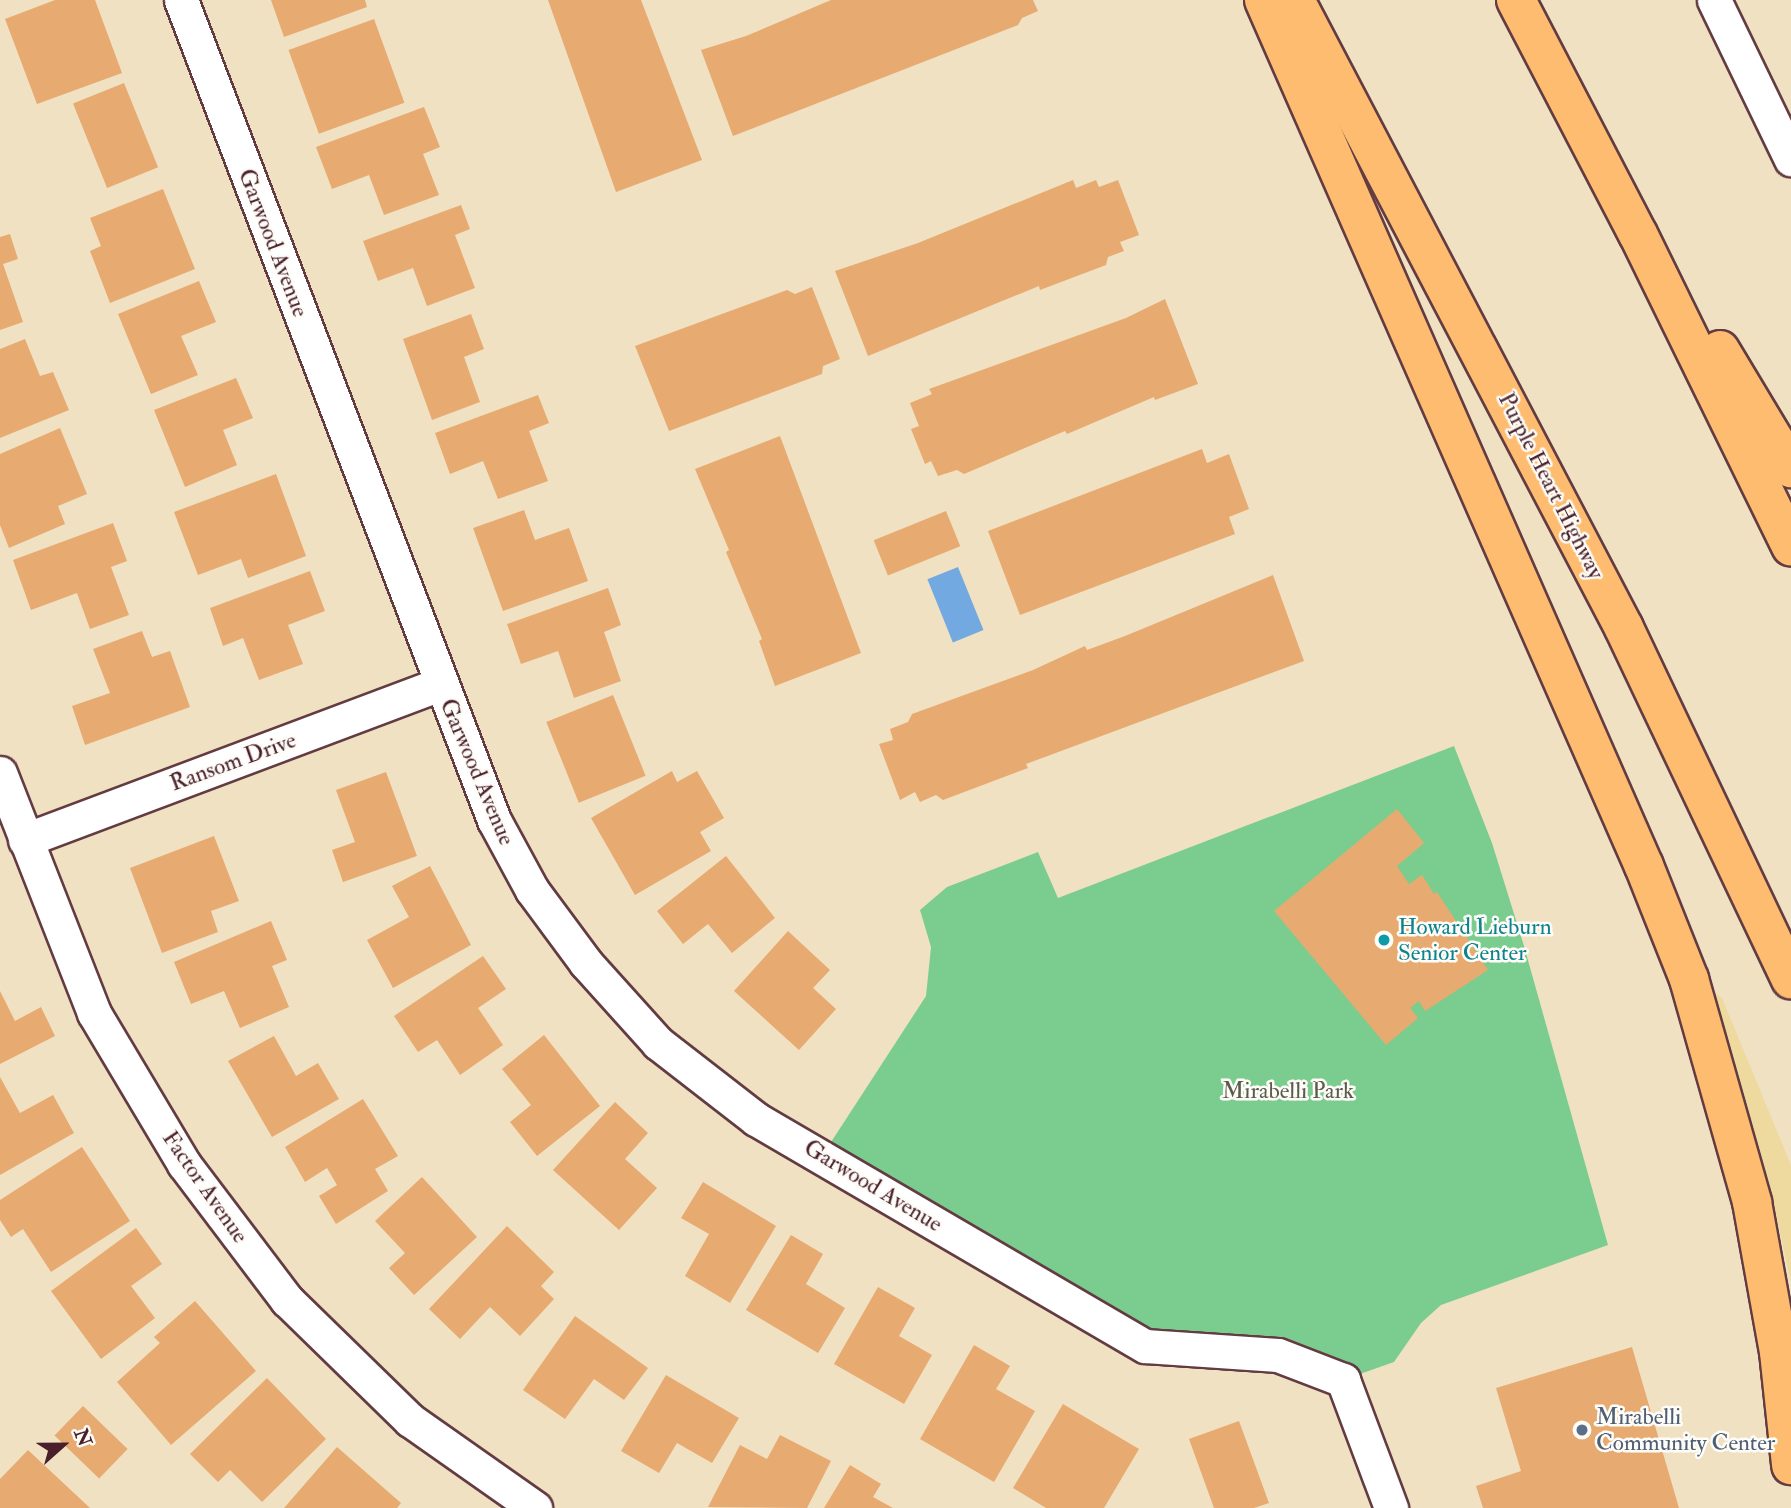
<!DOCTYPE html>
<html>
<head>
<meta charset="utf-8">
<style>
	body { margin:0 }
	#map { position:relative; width:1791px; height:1508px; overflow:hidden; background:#f0e1c3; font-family:"IM FELL Double Pica",serif }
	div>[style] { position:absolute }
	.green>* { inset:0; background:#7bcd8f }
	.sand>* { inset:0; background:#eeda9e }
	.water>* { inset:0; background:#73a9e1; transform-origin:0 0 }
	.building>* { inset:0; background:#e7aa70; transform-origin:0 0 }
	.roads { filter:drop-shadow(2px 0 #633c42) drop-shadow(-2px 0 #633c42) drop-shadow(0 2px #633c42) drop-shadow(0 -2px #633c42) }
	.minor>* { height:33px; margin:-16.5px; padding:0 16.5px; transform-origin:16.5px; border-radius:16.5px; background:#fff }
	.motorway>* { height:38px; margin:-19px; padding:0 19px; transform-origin:19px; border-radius:19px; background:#fdbc6f }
	.dots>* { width:19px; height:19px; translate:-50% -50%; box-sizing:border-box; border:4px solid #fdfcf7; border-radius:50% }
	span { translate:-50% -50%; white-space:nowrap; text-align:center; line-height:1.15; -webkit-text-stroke:5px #fdfcf7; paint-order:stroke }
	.street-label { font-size:23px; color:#4a1f2b }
	.culture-label { font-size:23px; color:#0d838f }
	.left { translate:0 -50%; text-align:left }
	.park-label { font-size:23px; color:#5b5c4e }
	.service-label { font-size:23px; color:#4e5e75 }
	.north { position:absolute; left:28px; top:1410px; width:70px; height:70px; -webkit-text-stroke:5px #fdfcf7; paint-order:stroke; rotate:69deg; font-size:19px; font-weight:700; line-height:28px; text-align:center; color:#4a1f2b }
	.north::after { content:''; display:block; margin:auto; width:24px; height:32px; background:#4a1f2b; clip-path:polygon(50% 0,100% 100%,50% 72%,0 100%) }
</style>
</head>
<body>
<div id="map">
	<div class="green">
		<i style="clip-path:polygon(1454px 746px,1492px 843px,1524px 946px,1608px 1245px,1441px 1305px,1421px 1323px,1394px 1362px,1343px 1380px,1145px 1346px,822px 1156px,926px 996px,931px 947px,920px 910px,947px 887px,1038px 852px,1058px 898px)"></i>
	</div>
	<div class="sand">
		<i style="clip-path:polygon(1713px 991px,1722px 998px,1791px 1165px,1791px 1282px,1769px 1183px)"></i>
	</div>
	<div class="water">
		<i style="left:958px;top:567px;width:68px;height:33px;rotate:68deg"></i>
	</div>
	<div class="building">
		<i style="clip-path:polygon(55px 0,95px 0,122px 73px,37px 104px,5px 19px)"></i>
		<i style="clip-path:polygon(271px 0,365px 0,367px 7px,284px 37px)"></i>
		<i style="clip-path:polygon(548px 0,641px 0,702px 160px,616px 192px)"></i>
		<i style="clip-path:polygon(831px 0,1033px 0,1038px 11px,1022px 18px,1018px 25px,733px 136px,701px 50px,746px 36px)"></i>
		<i style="left:374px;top:19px;width:89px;height:91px;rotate:70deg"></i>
		<i style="left:124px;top:83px;width:91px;height:55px;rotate:68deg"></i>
		<i style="clip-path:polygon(424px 107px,440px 147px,423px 154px,439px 195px,384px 215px,369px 175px,332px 189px,316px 147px)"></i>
		<i style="clip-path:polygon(1073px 180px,1076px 188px,1096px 180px,1099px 187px,1118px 180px,1139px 235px,1120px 242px,1124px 251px,1108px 257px,1106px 265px,1040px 290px,1039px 286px,868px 356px,835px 271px,918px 243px)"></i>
		<i style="clip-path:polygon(163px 189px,195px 269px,110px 303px,90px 251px,101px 246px,90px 218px)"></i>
		<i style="clip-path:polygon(461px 205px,470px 229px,455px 235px,475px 288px,427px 306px,413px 268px,378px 281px,363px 241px)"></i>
		<i style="clip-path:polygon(10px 234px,18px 259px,3px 264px,23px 322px,0 330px,0 237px)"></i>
		<i style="clip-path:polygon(199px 281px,216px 322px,181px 336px,198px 375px,151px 394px,118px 314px)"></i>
		<i style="clip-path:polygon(812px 287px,840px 359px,823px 366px,822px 374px,669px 431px,635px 346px,787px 290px,795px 294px)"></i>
		<i style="clip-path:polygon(1165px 299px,1198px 384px,1155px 400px,1154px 397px,1067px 434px,1065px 431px,964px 474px,957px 470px,938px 476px,931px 461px,925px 464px,911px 429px,919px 426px,910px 403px,932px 394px,929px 389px,1126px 318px)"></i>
		<i style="clip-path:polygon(471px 314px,484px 349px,464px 357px,480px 402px,432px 420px,403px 339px)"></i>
		<i style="clip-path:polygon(25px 339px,40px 376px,53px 372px,69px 410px,0 438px,0 349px)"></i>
		<i style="clip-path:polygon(236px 378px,253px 418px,223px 430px,237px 465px,185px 487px,154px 410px)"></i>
		<i style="clip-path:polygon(538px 395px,549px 423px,529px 431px,548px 481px,498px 499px,483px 461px,450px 474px,435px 433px)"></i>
		<i style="clip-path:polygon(60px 428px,87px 494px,58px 506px,65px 524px,9px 548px,0 525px,0 454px)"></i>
		<i style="clip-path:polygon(780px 436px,861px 653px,775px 686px,759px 641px,762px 639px,726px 552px,729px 550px,695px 469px)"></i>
		<i style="clip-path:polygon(1202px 449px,1207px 463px,1229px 454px,1249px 509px,1229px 517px,1235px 534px,1020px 615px,988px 531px)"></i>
		<i style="clip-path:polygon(276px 474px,306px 556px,248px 578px,241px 559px,198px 575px,174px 512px)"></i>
		<i style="clip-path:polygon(524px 510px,535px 540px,569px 528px,588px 581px,503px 611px,473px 528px)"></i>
		<i style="left:946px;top:511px;width:38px;height:78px;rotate:68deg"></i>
		<i style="clip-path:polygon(113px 523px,127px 561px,111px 567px,129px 615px,90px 629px,77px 593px,31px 610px,13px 560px)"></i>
		<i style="clip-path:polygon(310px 571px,325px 611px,288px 625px,303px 664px,259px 680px,243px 638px,223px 646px,210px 608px)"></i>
		<i style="clip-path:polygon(1273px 575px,1304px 661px,1026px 764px,1028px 768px,943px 800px,936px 795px,920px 802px,915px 792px,900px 800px,879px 744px,893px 740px,890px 729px,908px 722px,912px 714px,1033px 670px,1085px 646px,1087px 650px,1125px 636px)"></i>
		<i style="clip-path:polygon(608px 588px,621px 625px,604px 632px,621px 681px,574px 698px,558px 651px,521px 664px,507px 624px)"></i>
		<i style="clip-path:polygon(142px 631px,152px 657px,170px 651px,190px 707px,85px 745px,72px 706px,110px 693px,93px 649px)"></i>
		<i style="left:613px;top:695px;width:87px;height:72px;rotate:68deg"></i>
		<i style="clip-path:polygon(672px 771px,677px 782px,697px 771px,724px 818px,700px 832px,711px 851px,635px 895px,591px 818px)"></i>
		<i style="clip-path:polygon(386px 772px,417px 856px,343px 882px,332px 850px,355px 842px,336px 790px)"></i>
		<i style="clip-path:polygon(1397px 809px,1424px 843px,1397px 866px,1409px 884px,1422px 875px,1434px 894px,1437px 892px,1488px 970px,1425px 1011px,1419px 1001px,1410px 1008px,1418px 1018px,1386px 1045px,1274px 911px)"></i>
		<i style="clip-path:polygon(214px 836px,239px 901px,211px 911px,218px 932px,162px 953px,130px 868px)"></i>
		<i style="clip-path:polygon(726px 856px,775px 918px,732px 953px,708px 924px,683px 944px,657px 911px)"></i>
		<i style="clip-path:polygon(430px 866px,471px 945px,393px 988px,367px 940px,409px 917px,392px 886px)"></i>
		<i style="clip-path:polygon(271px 921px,287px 960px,272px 966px,289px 1007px,240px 1028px,224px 991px,191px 1004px,174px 962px)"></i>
		<i style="clip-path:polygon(788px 931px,830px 970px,813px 988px,836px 1009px,799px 1050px,734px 991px)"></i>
		<i style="clip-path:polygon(483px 956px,506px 989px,478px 1008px,503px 1045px,460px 1075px,437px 1040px,418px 1052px,394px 1016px)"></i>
		<i style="clip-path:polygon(0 991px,15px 1021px,41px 1007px,55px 1036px,0 1064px)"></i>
		<i style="clip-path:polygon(544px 1035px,600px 1106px,537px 1156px,510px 1122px,531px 1105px,502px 1069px)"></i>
		<i style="clip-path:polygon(274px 1036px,296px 1076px,318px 1063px,339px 1099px,272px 1137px,228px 1061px)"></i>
		<i style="clip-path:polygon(0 1077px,20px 1113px,53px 1095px,74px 1133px,0 1175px)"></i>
		<i style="clip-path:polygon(363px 1099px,398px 1156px,375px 1169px,388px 1191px,336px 1224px,319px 1196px,337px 1185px,327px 1168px,305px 1182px,285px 1147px)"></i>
		<i style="clip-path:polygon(615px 1102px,648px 1133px,625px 1159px,657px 1188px,619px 1230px,553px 1170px)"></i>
		<i style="clip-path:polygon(82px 1147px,130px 1221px,51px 1272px,23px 1229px,11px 1237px,0 1220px,0 1200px)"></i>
		<i style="clip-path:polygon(422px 1177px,477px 1237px,414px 1295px,389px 1268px,405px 1253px,375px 1221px)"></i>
		<i style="clip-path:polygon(703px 1182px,776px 1226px,730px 1303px,685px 1276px,709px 1234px,681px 1218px)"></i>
		<i style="clip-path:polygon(507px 1226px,554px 1272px,541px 1286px,554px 1299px,520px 1336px,490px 1307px,460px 1339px,429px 1309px)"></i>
		<i style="clip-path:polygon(136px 1228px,162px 1264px,131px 1286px,155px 1318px,101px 1359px,51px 1291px)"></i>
		<i style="clip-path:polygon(791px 1235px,823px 1254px,806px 1284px,845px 1308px,818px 1353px,746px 1310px)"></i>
		<i style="clip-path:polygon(878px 1287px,915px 1308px,899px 1336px,932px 1355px,904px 1404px,834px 1364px)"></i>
		<i style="clip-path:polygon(195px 1301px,256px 1371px,171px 1445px,117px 1382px,160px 1343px,154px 1337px)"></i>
		<i style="clip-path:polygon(575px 1316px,648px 1368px,624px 1400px,594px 1379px,565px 1419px,523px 1390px)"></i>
		<i style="clip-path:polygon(974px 1345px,1010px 1366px,996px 1389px,1035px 1411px,994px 1482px,920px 1439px)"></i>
		<i style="clip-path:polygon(1632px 1347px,1679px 1508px,1483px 1508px,1476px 1486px,1521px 1471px,1496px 1388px)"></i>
		<i style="clip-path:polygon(666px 1375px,739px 1418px,712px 1463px,677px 1443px,659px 1473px,621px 1451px)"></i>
		<i style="clip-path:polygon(267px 1378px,326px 1439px,262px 1502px,230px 1470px,218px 1482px,190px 1454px)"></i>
		<i style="clip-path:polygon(1063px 1404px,1139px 1449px,1104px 1508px,1046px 1508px,1013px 1488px)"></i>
		<i style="left:83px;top:1406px;width:62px;height:41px;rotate:44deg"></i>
		<i style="clip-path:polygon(1239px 1421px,1269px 1503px,1254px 1508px,1214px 1508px,1189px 1439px)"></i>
		<i style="clip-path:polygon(780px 1435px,831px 1461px,807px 1508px,708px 1507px,740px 1445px,767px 1459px)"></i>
		<i style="clip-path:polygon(337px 1447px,401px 1503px,397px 1508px,284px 1508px)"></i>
		<i style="clip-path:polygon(28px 1450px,90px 1508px,0 1508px,0 1479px)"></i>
		<i style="clip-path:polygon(850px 1465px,881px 1484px,873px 1497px,893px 1508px,824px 1508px)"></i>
	</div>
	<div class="roads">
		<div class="minor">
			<i style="left:181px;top:0;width:878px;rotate:69.11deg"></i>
			<i style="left:494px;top:820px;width:80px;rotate:61.5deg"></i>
			<i style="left:532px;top:890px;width:91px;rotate:53.5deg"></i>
			<i style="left:586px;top:963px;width:108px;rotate:48deg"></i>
			<i style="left:658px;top:1043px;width:124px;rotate:37.8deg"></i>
			<i style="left:756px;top:1119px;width:450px;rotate:30.3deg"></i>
			<i style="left:1145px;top:1346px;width:133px;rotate:3.9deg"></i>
			<i style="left:1278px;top:1355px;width:70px;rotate:21deg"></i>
			<i style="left:1343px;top:1380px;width:137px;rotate:69.4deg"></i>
			<i style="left:1714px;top:0;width:177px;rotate:64.2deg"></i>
			<i style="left:0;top:773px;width:258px;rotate:68.6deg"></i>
			<i style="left:94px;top:1013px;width:176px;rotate:59.2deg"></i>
			<i style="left:184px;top:1164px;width:171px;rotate:52.9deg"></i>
			<i style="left:287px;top:1300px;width:172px;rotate:44.3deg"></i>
			<i style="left:410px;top:1420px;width:153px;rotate:35.1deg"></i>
			<i style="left:25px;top:840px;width:443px;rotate:-20.6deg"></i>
		</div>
		<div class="motorway">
			<i style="left:1264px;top:0;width:946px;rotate:66.31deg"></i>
			<i style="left:1644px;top:866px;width:122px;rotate:68.3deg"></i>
			<i style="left:1689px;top:979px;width:232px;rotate:74.2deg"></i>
			<i style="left:1752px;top:1202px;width:152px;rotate:79.8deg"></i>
			<i style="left:1779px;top:1352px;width:114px;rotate:83.9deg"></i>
			<i style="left:1295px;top:0;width:709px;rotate:62.35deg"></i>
			<i style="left:1624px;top:628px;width:389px;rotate:64.6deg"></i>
			<i style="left:1516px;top:0;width:264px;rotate:62.5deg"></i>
			<i style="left:1638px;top:234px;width:348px;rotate:63.9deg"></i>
			<i style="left:1720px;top:350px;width:138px;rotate:59deg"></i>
		</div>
	</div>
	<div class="dots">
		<i style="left:1384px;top:940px;background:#0f9aa8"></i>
		<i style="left:1582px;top:1430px;background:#5c6f8a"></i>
	</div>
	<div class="street-label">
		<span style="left:273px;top:243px;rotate:69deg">Garwood Avenue</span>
		<span style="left:1551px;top:486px;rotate:63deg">Purple Heart Highway</span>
		<span style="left:233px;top:762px;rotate:-20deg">Ransom Drive</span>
		<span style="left:477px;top:772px;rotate:67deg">Garwood Avenue</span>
		<span style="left:873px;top:1186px;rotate:31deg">Garwood Avenue</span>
		<span style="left:205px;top:1187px;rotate:55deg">Factor Avenue</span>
	</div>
	<div class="culture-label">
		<span class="left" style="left:1398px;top:940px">Howard Lieburn<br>Senior Center</span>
	</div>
	<div class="park-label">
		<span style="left:1288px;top:1091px">Mirabelli Park</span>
	</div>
	<div class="service-label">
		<span class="left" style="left:1596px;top:1430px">Mirabelli<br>Community Center</span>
	</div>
	<div class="north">N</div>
</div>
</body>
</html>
